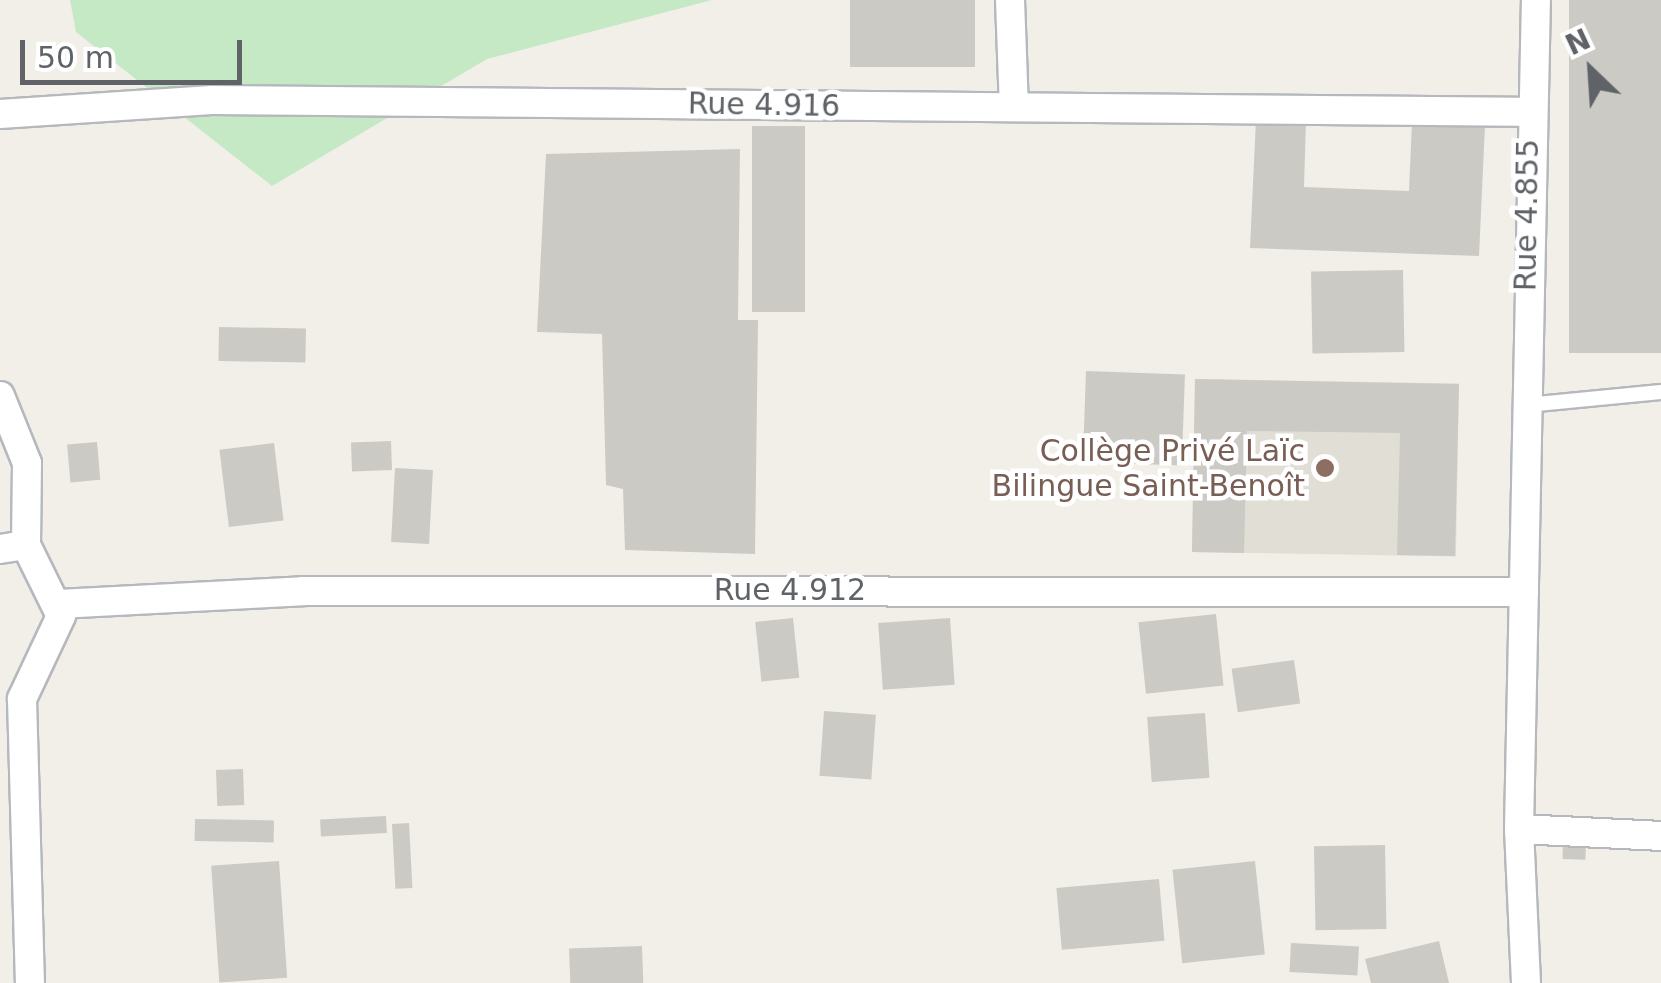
<!DOCTYPE html>
<html>
<head>
<meta charset="utf-8">
<style>
	body { margin:0 }
	#map { position:relative; width:1661px; height:983px; overflow:hidden; background:#f1efe8; font-family:"DejaVu Sans",sans-serif }
	div>[style] { position:absolute }
	.education>* { inset:0; background:#e1ded6; transform-origin:0 0 }
	.green>* { inset:0; background:#c5e8c5 }
	.building>* { inset:0; background:#cccac5; transform-origin:0 0 }
	.roads { filter:drop-shadow(2px 0 #b5b8bc) drop-shadow(-2px 0 #b5b8bc) drop-shadow(0 2px #b5b8bc) drop-shadow(0 -2px #b5b8bc) }
	.service>* { height:14px; margin:-7px; padding:0 7px; transform-origin:7px; border-radius:7px; background:#fff }
	.minor>* { height:28px; margin:-14px; padding:0 14px; transform-origin:14px; border-radius:14px; background:#fff }
	.dots>* { width:28px; height:28px; translate:-50% -50%; box-sizing:border-box; border:5px solid #fff; border-radius:50% }
	span { translate:-50% -50%; white-space:nowrap; text-align:center; line-height:1.15; -webkit-text-stroke:9px #fff; paint-order:stroke }
	.street-label { font-size:30px; color:#5f6368 }
	.education-label { font-size:30px; color:#785e54 }
	.right { translate:-100% -50%; text-align:right }
	.north { position:absolute; left:1541px; top:20px; width:100px; height:100px; -webkit-text-stroke:8px #fff; paint-order:stroke; rotate:335deg; font-size:28px; font-weight:700; line-height:40px; text-align:center; color:#5f6368 }
	.north::after { content:''; display:block; margin:auto; width:35px; height:45px; background:#5f6368; clip-path:polygon(50% 0,100% 100%,50% 72%,0 100%) }
	.scale { position:absolute; left:20px; top:40px; width:222px; height:45px; box-sizing:border-box; border:5px solid #5f6368; border-top:0; padding-left:12px; font-size:30px; line-height:35px; white-space:nowrap; color:#5f6368; -webkit-text-stroke:8px #fff; paint-order:stroke }
</style>
</head>
<body>
<div id="map">
	<div class="education">
		<i style="left:1195px;top:379px;width:264px;height:173px;rotate:1deg"></i>
	</div>
	<div class="green">
		<i style="clip-path:polygon(70px 0,712px 0,487px 59px,272px 186px,76px 32px)"></i>
	</div>
	<div class="building">
		<i style="left:850px;top:0;width:125px;height:67px"></i>
		<i style="left:1569px;top:0;width:92px;height:353px"></i>
		<i style="clip-path:polygon(1256px 119px,1306px 120px,1304px 187px,1409px 191px,1412px 122px,1485px 125px,1479px 256px,1250px 248px)"></i>
		<i style="left:752px;top:126px;width:53px;height:186px"></i>
		<i style="clip-path:polygon(740px 149px,738px 320px,758px 320px,755px 554px,625px 550px,623px 489px,606px 485px,602px 334px,537px 332px,546px 154px)"></i>
		<i style="left:1403px;top:270px;width:82px;height:92px;rotate:89deg"></i>
		<i style="left:219px;top:327px;width:87px;height:34px;rotate:1deg"></i>
		<i style="left:1086px;top:371px;width:99px;height:91px;rotate:2deg"></i>
		<i style="clip-path:polygon(1195px 379px,1459px 384px,1455px 556px,1397px 555px,1400px 433px,1247px 431px,1244px 553px,1192px 552px)"></i>
		<i style="left:391px;top:441px;width:29px;height:40px;rotate:88deg"></i>
		<i style="left:97px;top:442px;width:38px;height:30px;rotate:85deg"></i>
		<i style="left:274px;top:443px;width:78px;height:55px;rotate:83deg"></i>
		<i style="left:395px;top:468px;width:38px;height:74px;rotate:3deg"></i>
		<i style="left:1216px;top:614px;width:72px;height:78px;rotate:84deg"></i>
		<i style="left:793px;top:618px;width:60px;height:38px;rotate:84deg"></i>
		<i style="left:950px;top:618px;width:67px;height:72px;rotate:86deg"></i>
		<i style="left:1294px;top:660px;width:44px;height:63px;rotate:82deg"></i>
		<i style="left:824px;top:711px;width:52px;height:65px;rotate:4deg"></i>
		<i style="left:1205px;top:713px;width:65px;height:58px;rotate:86deg"></i>
		<i style="left:243px;top:769px;width:36px;height:27px;rotate:88deg"></i>
		<i style="left:386px;top:816px;width:17px;height:66px;rotate:87deg"></i>
		<i style="left:195px;top:819px;width:79px;height:22px;rotate:1deg"></i>
		<i style="left:409px;top:823px;width:65px;height:17px;rotate:87deg"></i>
		<i style="left:1563px;top:843px;width:23px;height:16px;rotate:2deg"></i>
		<i style="left:1385px;top:845px;width:84px;height:71px;rotate:89deg"></i>
		<i style="left:279px;top:861px;width:117px;height:68px;rotate:86deg"></i>
		<i style="left:1255px;top:861px;width:94px;height:83px;rotate:84deg"></i>
		<i style="left:1159px;top:879px;width:62px;height:103px;rotate:85deg"></i>
		<i style="clip-path:polygon(1439px 941px,1449px 983px,1371px 983px,1365px 959px)"></i>
		<i style="left:1291px;top:943px;width:68px;height:29px;rotate:3deg"></i>
		<i style="left:642px;top:946px;width:37px;height:73px;rotate:88deg"></i>
	</div>
	<div class="roads">
		<div class="service">
			<i style="left:1526px;top:405px;width:136px;rotate:-5.5deg"></i>
		</div>
		<div class="minor">
			<i style="left:1010px;top:0;width:107px;rotate:87.9deg"></i>
			<i style="left:0;top:114px;width:212px;rotate:-3.8deg"></i>
			<i style="left:212px;top:100px;width:1316px;rotate:0.52deg"></i>
			<i style="left:0;top:396px;width:72px;rotate:68.1deg"></i>
			<i style="left:27px;top:463px;width:82px;rotate:90.7deg"></i>
			<i style="left:26px;top:545px;width:79px;rotate:63.8deg"></i>
			<i style="left:61px;top:616px;width:92px;rotate:115.2deg"></i>
			<i style="left:22px;top:699px;width:284px;rotate:88.4deg"></i>
			<i style="left:0;top:549px;width:26px;rotate:-9deg"></i>
			<i style="left:58px;top:604px;width:245px;rotate:-3deg"></i>
			<i style="left:303px;top:591px;width:1221px;rotate:0.05deg"></i>
			<i style="left:1519px;top:829px;width:142px;rotate:2.8deg"></i>
			<i style="left:1526px;top:983px;width:154px;rotate:-92.6deg"></i>
			<i style="left:1519px;top:829px;width:829px;rotate:-88.83deg"></i>
		</div>
	</div>
	<div class="dots">
		<i style="left:1325px;top:468px;background:#8d6e63"></i>
	</div>
	<div class="street-label">
		<span style="left:764px;top:105px;rotate:1deg">Rue 4.916</span>
		<span style="left:1527px;top:215px;rotate:-89deg">Rue 4.855</span>
		<span style="left:790px;top:590px">Rue 4.912</span>
	</div>
	<div class="education-label">
		<span class="right" style="left:1305px;top:468px">Collège Privé Laïc<br>Bilingue Saint-Benoît</span>
	</div>
	<div class="north">N</div>
	<div class="scale">50 m</div>
</div>
</body>
</html>
